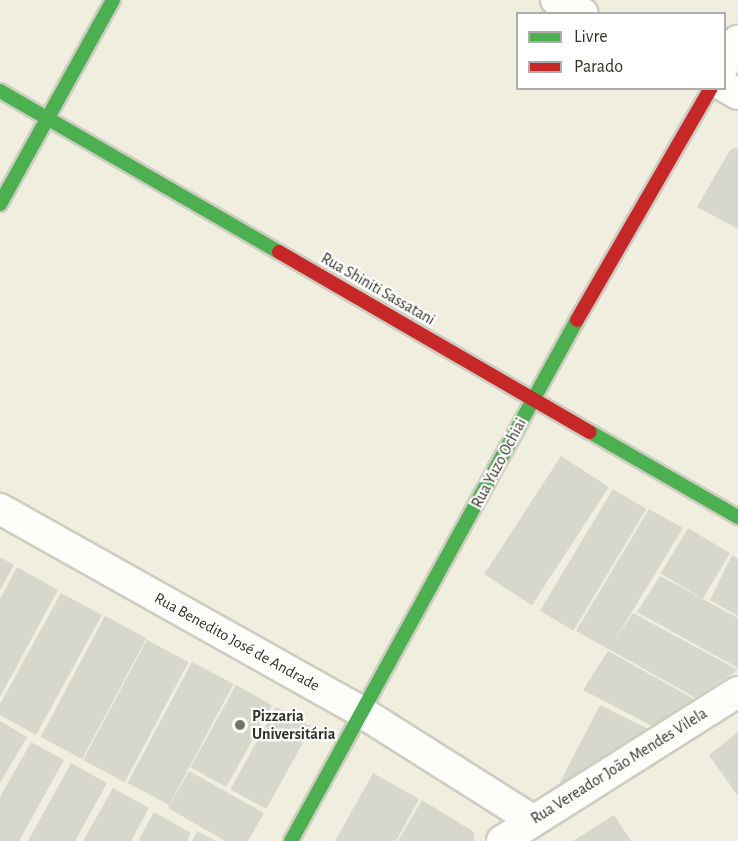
<!DOCTYPE html>
<html>
<head>
<meta charset="utf-8">
<style>
	body { margin:0 }
	#map { position:relative; width:738px; height:841px; overflow:hidden; background:#f0efdf; font-family:"Alegreya Sans",sans-serif }
	div>[style] { position:absolute }
	.building>* { inset:0; background:#d8d7cb; transform-origin:0 0 }
	.roads { filter:drop-shadow(2px 0 #cecdc1) drop-shadow(-2px 0 #cecdc1) drop-shadow(0 2px #cecdc1) drop-shadow(0 -2px #cecdc1) }
	.street>* { height:30px; margin:-15px; padding:0 15px; transform-origin:15px; border-radius:15px; background:#fdfdfa }
	.fast>* { height:14px; margin:-7px; padding:0 7px; transform-origin:7px; border-radius:7px; background:#4caf50 }
	.jam>* { height:14px; margin:-7px; padding:0 7px; transform-origin:7px; border-radius:7px; background:#c62828 }
	.dots>* { width:16px; height:16px; translate:-50% -50%; box-sizing:border-box; border:3px solid #fff; border-radius:50% }
	span { translate:-50% -50%; white-space:nowrap; text-align:center; line-height:1.15; -webkit-text-stroke:4.5px #fff; paint-order:stroke }
	.street-label { font-size:16px; color:#333227 }
	.poi-label { font-size:16px; color:#333227; font-weight:700 }
	.left { translate:0 -50%; text-align:left }
	.legend { position:absolute; left:516px; top:12px; width:210px; height:78px; box-sizing:border-box; background:#fff; border:2px solid #adada9; margin:0; padding:8px 10px; list-style:none; font-size:18px; color:#333227 }
	.legend li { display:flex; align-items:center; gap:12px; height:30px }
	.legend b { width:30px; border:2px solid #adada9 }
</style>
</head>
<body>
<div id="map">
	<div class="building">
		<i style="clip-path:polygon(734px 148px,738px 148px,738px 229px,697px 207px,730px 150px)"></i>
		<i style="left:561px;top:456px;width:57px;height:141px;rotate:33deg"></i>
		<i style="left:613px;top:489px;width:39px;height:142px;rotate:31deg"></i>
		<i style="clip-path:polygon(649px 509px,683px 528px,614px 641px,633px 613px,738px 670px,696px 698px,576px 631px)"></i>
		<i style="left:688px;top:528px;width:49px;height:53px;rotate:31deg"></i>
		<i style="clip-path:polygon(732px 555px,738px 559px,738px 616px,710px 600px)"></i>
		<i style="clip-path:polygon(0 557px,14px 565px,0 590px)"></i>
		<i style="clip-path:polygon(17px 567px,58px 590px,0 697px,0 599px)"></i>
		<i style="clip-path:polygon(660px 576px,738px 618px,738px 668px,637px 612px)"></i>
		<i style="clip-path:polygon(61px 593px,102px 615px,36px 735px,0 715px,0 704px)"></i>
		<i style="left:105px;top:616px;width:47px;height:137px;rotate:28deg"></i>
		<i style="left:147px;top:640px;width:47px;height:136px;rotate:28deg"></i>
		<i style="clip-path:polygon(608px 651px,694px 699px,654px 727px,583px 690px)"></i>
		<i style="left:192px;top:662px;width:47px;height:137px;rotate:28deg"></i>
		<i style="left:236px;top:685px;width:41px;height:94px;rotate:29deg"></i>
		<i style="clip-path:polygon(600px 705px,650px 730px,557px 788px)"></i>
		<i style="left:276px;top:707px;width:41px;height:94px;rotate:29deg"></i>
		<i style="clip-path:polygon(0 721px,27px 737px,0 783px)"></i>
		<i style="clip-path:polygon(738px 732px,738px 796px,709px 755px)"></i>
		<i style="clip-path:polygon(31px 742px,64px 760px,19px 841px,0 841px,0 797px)"></i>
		<i style="clip-path:polygon(71px 763px,107px 783px,75px 841px,28px 841px)"></i>
		<i style="clip-path:polygon(189px 771px,264px 813px,248px 841px,225px 841px,168px 808px)"></i>
		<i style="clip-path:polygon(373px 773px,419px 799px,396px 841px,335px 841px)"></i>
		<i style="clip-path:polygon(113px 788px,149px 808px,131px 841px,83px 841px)"></i>
		<i style="clip-path:polygon(422px 800px,474px 832px,474px 841px,398px 841px)"></i>
		<i style="clip-path:polygon(154px 812px,191px 833px,187px 841px,138px 841px)"></i>
		<i style="clip-path:polygon(614px 815px,631px 841px,573px 841px)"></i>
		<i style="clip-path:polygon(197px 831px,216px 841px,192px 841px)"></i>
	</div>
	<div class="roads">
		<div class="street">
			<i style="left:556px;top:0;width:30px;rotate:27deg"></i>
			<i style="left:724px;top:65px;width:28px;rotate:-60deg"></i>
			<i style="left:724px;top:86px;width:16px;rotate:30deg"></i>
			<i style="left:0;top:509px;width:416px;rotate:29.3deg"></i>
			<i style="left:363px;top:713px;width:200px;rotate:32.3deg"></i>
			<i style="left:502px;top:841px;width:279px;rotate:-32.3deg"></i>
		</div>
		<div class="fast">
			<i style="left:0;top:91px;width:322px;rotate:30deg"></i>
			<i style="left:0;top:204px;width:233px;rotate:-61deg"></i>
			<i style="left:590px;top:432px;width:171px;rotate:29.9deg"></i>
			<i style="left:291px;top:841px;width:594px;rotate:-61.24deg"></i>
		</div>
		<div class="jam">
			<i style="left:279px;top:252px;width:359px;rotate:30.1deg"></i>
			<i style="left:577px;top:320px;width:268px;rotate:-60deg"></i>
		</div>
	</div>
	<div class="dots">
		<i style="left:240px;top:725px;background:#757467"></i>
	</div>
	<div class="street-label">
		<span style="left:378px;top:289px;rotate:30deg">Rua Shiniti Sassatani</span>
		<span style="left:499px;top:463px;rotate:-62deg">Rua Yuzo Ochiai</span>
		<span style="left:237px;top:642px;rotate:29deg">Rua Benedito José de Andrade</span>
		<span style="left:619px;top:766px;rotate:-32deg">Rua Vereador João Mendes Vilela</span>
	</div>
	<div class="poi-label">
		<span class="left" style="left:252px;top:725px">Pizzaria<br>Universitária</span>
	</div>
	<ul class="legend">
	<li><b style="height:8px;background:#4caf50"></b>Livre</li>
	<li><b style="height:8px;background:#c62828"></b>Parado</li>
	</ul>
</div>
</body>
</html>
